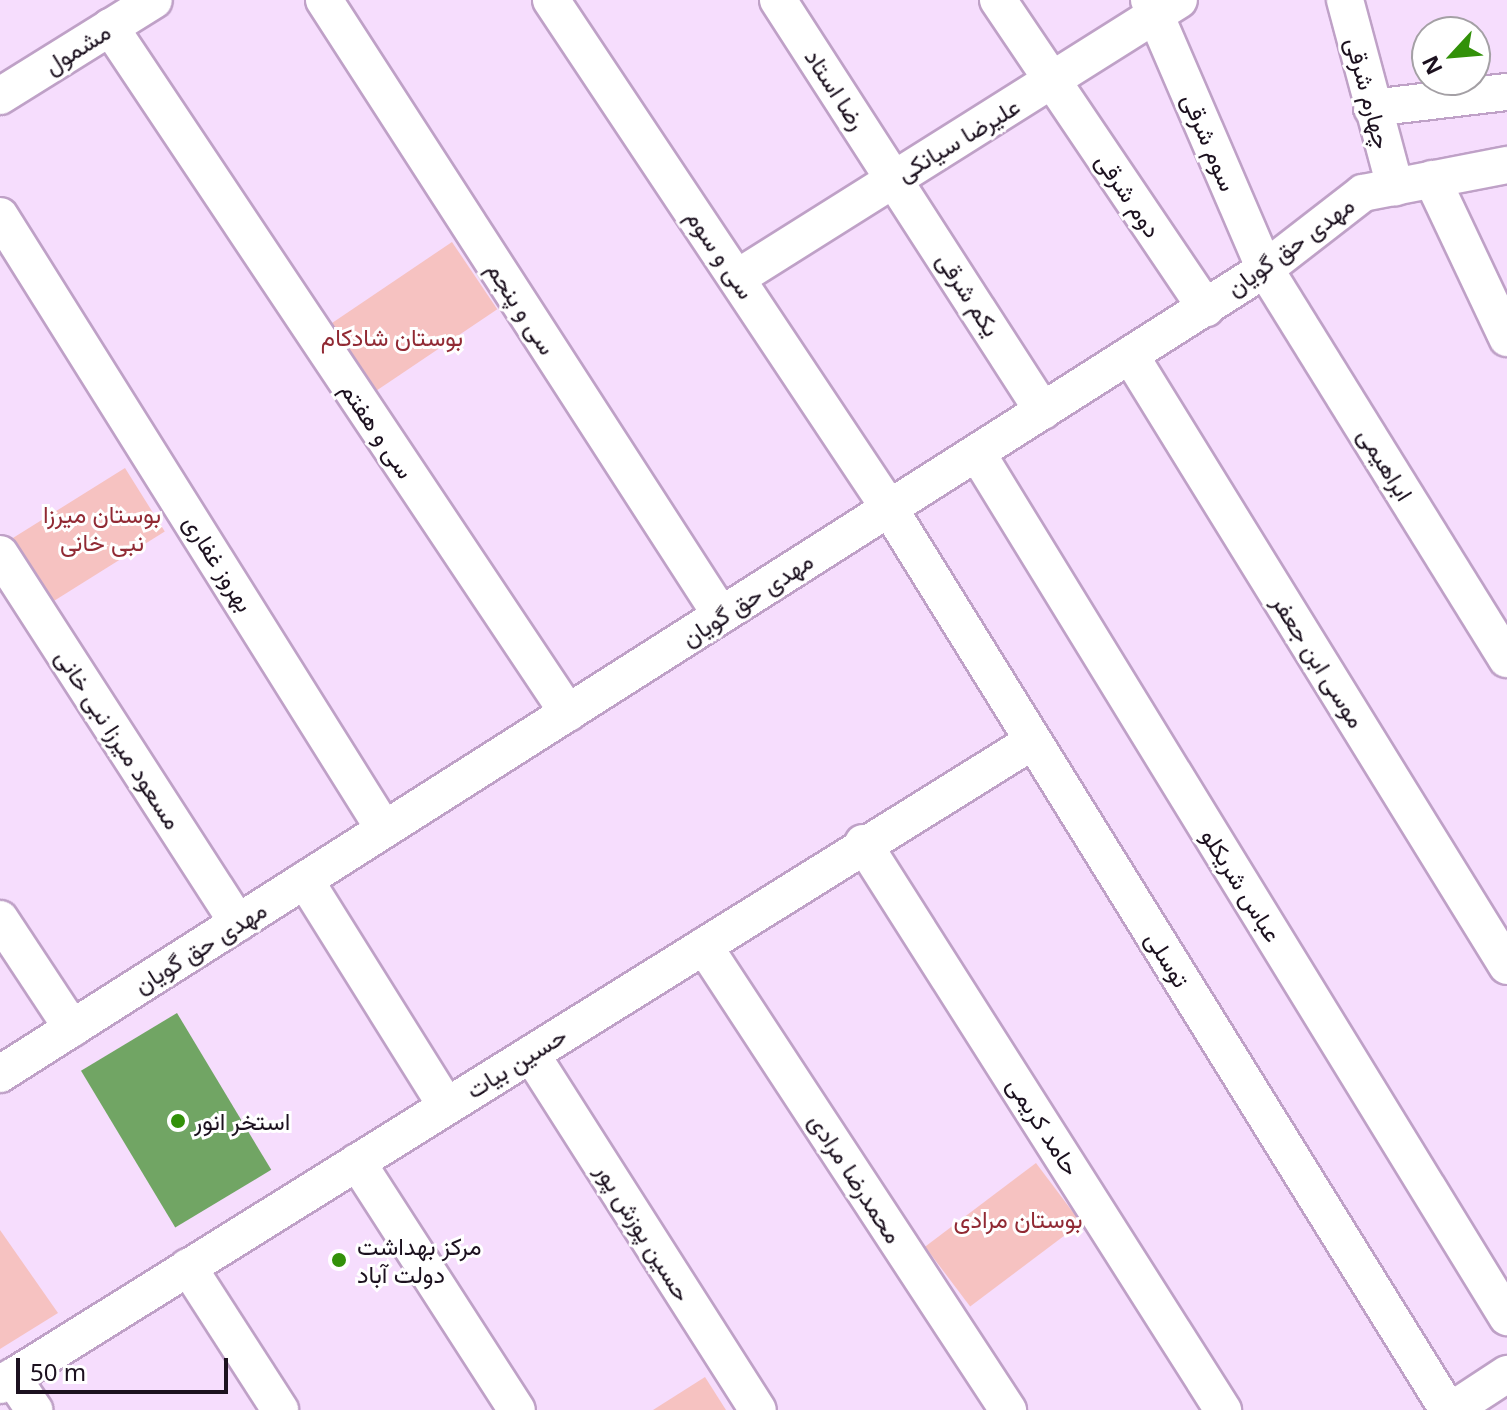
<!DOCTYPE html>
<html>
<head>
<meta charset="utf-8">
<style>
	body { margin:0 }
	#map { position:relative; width:1507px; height:1410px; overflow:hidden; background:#f6ddfd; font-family:"Noto Sans",Vazirmatn,sans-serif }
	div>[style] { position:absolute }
	.green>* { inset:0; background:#f6c2c1; transform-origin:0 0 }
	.water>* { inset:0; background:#71a564; transform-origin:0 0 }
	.roads { filter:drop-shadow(2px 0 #bfa1c7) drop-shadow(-2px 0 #bfa1c7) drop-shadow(0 2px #bfa1c7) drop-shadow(0 -2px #bfa1c7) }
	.minor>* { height:36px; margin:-18px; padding:0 18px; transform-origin:18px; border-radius:18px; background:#fff }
	.dots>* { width:22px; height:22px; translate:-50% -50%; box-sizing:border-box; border:4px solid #fff; border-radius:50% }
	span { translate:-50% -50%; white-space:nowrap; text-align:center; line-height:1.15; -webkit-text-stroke:6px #fff; paint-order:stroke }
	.street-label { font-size:24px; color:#1c111f }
	.park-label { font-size:24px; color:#912a34 }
	.poi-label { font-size:24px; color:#1c111f }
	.left { translate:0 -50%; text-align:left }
	.north { position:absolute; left:1411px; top:16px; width:80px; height:80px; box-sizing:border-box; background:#fff; border:2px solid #a4a0a5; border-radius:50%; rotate:244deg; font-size:22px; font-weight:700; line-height:32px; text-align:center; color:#1c111f }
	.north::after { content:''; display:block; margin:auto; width:28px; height:36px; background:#329109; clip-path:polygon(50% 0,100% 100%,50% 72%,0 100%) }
	.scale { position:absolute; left:16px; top:1358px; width:212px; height:36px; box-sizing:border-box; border:4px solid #1c111f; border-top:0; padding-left:10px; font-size:24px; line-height:28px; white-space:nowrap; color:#1c111f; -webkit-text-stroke:6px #fff; paint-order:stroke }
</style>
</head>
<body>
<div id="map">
	<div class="green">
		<i style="left:452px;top:242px;width:81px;height:150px;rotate:56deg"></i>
		<i style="left:125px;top:468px;width:75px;height:135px;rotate:58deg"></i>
		<i style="left:1036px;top:1163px;width:75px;height:139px;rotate:53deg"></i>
		<i style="clip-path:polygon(0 1230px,58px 1313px,0 1349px)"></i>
		<i style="clip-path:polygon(705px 1377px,726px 1410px,653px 1410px)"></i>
	</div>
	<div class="water">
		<i style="left:177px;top:1013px;width:183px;height:112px;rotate:59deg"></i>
	</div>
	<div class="roads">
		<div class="minor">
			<i style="left:324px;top:0;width:732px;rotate:57.16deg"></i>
			<i style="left:551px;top:0;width:610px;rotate:56.36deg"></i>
			<i style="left:889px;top:508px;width:1061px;rotate:58.21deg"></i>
			<i style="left:778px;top:0;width:489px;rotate:57.2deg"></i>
			<i style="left:998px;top:0;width:372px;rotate:56deg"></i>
			<i style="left:1149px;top:0;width:293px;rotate:66.7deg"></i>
			<i style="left:1265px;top:269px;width:459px;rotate:58.2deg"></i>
			<i style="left:1345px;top:0;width:194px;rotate:75deg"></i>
			<i style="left:110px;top:27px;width:825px;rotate:56.27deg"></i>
			<i style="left:0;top:96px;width:181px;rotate:-31.9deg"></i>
			<i style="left:1372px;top:108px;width:136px;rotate:-6.8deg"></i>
			<i style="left:1432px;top:179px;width:176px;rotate:64.7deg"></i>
			<i style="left:0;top:216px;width:723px;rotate:57.94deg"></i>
			<i style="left:737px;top:278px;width:522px;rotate:-32.17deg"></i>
			<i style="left:1130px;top:355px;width:718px;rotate:58.32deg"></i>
			<i style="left:977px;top:453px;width:1014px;rotate:58.47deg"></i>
			<i style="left:0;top:554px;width:439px;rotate:57.2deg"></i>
			<i style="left:863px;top:843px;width:672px;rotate:57.59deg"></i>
			<i style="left:305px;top:880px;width:266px;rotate:58deg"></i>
			<i style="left:0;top:919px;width:131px;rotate:56.6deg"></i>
			<i style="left:704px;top:946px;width:555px;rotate:56.77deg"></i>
			<i style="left:531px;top:1054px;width:422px;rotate:57.5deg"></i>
			<i style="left:0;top:1074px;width:1499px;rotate:-32.47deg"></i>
			<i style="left:1265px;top:269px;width:124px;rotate:-37.8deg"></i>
			<i style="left:1363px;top:193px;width:147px;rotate:-11deg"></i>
			<i style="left:357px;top:1162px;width:295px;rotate:57.2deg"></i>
			<i style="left:188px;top:1267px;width:170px;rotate:57.2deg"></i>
			<i style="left:12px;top:1377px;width:40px;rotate:56deg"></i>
			<i style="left:0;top:1385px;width:1217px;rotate:-31.94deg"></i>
			<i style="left:1452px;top:1410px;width:66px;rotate:-33.2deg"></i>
		</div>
	</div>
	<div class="dots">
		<i style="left:178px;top:1121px;background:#329109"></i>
		<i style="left:339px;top:1260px;background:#329109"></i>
	</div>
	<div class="street-label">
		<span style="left:77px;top:48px;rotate:-32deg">مشمول</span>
		<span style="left:836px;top:89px;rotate:57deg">رضا استاد</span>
		<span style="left:1369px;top:93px;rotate:75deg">چهارم شرقی</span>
		<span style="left:958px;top:139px;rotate:-31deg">علیرضا سیانکی</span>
		<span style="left:1210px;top:142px;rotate:67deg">سوم شرقی</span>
		<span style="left:1129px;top:195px;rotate:56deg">دوم شرقی</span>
		<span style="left:1290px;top:246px;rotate:-36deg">مهدی حق گویان</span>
		<span style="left:721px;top:254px;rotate:56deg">سی و سوم</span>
		<span style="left:969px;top:294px;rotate:57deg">یکم شرقی</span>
		<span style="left:522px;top:308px;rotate:57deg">سی و پنجم</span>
		<span style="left:378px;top:430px;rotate:56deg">سی و هفتم</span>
		<span style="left:1386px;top:464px;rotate:58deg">ابراهیمی</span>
		<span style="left:219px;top:563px;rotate:58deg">بهروز غفاری</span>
		<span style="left:747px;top:599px;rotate:-33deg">مهدی حق گویان</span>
		<span style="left:1319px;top:661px;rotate:58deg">موسی ابن جعفر</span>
		<span style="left:119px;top:739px;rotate:57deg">مسعود میرزا نبی خانی</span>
		<span style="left:1242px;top:885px;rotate:58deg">عباس شریکلو</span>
		<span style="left:200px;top:947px;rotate:-32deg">مهدی حق گویان</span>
		<span style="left:1168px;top:959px;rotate:58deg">توسلی</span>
		<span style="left:516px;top:1062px;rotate:-32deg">حسین بیات</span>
		<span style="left:1044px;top:1126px;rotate:57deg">حامد کریمی</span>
		<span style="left:856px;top:1178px;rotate:57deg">محمدرضا مرادی</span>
		<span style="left:644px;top:1232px;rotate:58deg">حسین پوزش پور</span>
	</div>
	<div class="park-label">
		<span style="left:392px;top:337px">بوستان شادکام</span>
		<span style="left:102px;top:528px">بوستان میرزا<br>نبی خانی</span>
		<span style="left:1018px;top:1219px">بوستان مرادی</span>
	</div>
	<div class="poi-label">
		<span class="left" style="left:194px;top:1121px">استخر انور</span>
		<span class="left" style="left:357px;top:1260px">مرکز بهداشت<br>دولت آباد</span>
	</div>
	<div class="north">N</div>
	<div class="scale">50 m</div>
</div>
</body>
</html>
